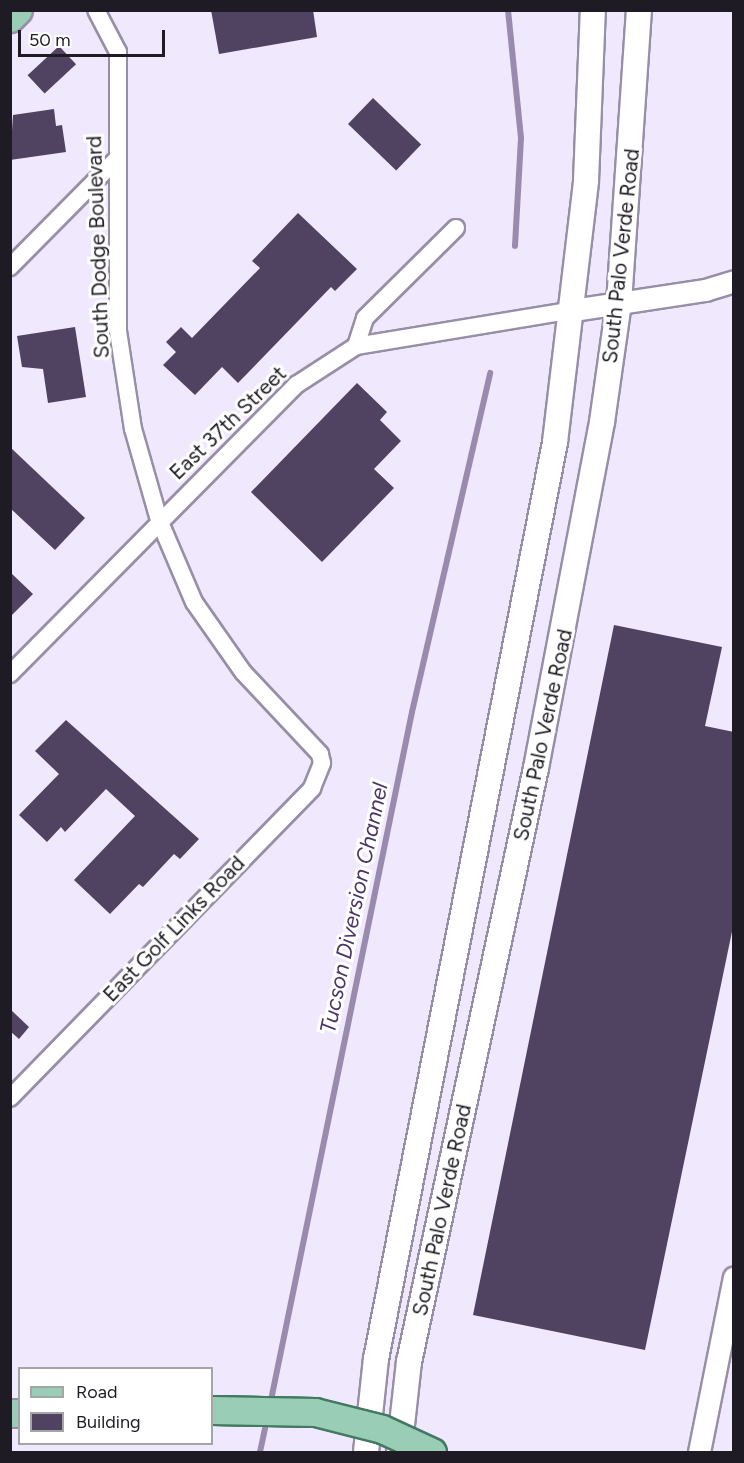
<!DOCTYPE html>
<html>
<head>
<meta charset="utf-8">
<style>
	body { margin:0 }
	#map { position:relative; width:744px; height:1463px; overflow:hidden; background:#f0e8fd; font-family:Figtree,sans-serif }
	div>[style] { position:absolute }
	.stream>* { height:6px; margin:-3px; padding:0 3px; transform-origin:3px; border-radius:3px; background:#998bae }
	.building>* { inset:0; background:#504362; transform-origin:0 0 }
	.roads { filter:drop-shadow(2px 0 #988ea6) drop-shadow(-2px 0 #988ea6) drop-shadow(0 2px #988ea6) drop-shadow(0 -2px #988ea6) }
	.minor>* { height:16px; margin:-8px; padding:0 8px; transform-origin:8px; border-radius:8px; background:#fff }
	.tertiary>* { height:21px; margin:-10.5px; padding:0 10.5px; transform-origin:10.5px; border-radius:10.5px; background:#fff }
	.secondary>* { height:24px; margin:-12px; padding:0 12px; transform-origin:12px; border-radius:12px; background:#fff }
	.primary>* { height:27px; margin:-13.5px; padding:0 13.5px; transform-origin:13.5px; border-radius:13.5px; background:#9acdb5 }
	.bridges { filter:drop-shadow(2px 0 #437962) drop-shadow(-2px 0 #437962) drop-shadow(0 2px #437962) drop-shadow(0 -2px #437962) }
	.primary-bridge>* { height:27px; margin:-13.5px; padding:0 13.5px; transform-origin:13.5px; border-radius:13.5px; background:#9acdb5 }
	span { translate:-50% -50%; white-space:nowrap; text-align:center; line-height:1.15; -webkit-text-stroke:6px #fff; paint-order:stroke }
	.street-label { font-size:21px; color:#1f1b24 }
	.water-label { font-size:22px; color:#4b3566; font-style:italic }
	.frame { position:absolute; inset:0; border:12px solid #1f1b24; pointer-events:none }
	.legend { position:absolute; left:18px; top:1367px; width:195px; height:78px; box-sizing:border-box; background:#fff; border:2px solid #a5a4a7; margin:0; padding:8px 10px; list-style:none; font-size:18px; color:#1f1b24 }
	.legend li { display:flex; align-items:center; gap:12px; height:30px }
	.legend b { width:30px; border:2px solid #a5a4a7 }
	.scale { position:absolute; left:18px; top:30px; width:147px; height:27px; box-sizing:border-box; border:3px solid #1f1b24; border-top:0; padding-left:8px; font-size:18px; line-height:21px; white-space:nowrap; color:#1f1b24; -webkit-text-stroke:4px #fff; paint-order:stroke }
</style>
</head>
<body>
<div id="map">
	<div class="stream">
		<i style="left:508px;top:10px;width:129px;rotate:84.2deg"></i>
		<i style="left:521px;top:138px;width:108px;rotate:93.2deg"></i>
		<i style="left:270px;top:1405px;width:707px;rotate:-78.42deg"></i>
		<i style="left:412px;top:712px;width:348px;rotate:-77deg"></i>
		<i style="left:260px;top:1452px;width:35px;rotate:-78deg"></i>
	</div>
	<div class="building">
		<i style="clip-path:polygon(211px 10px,313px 10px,317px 37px,219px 54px)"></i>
		<i style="left:59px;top:46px;width:25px;height:43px;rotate:47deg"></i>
		<i style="left:373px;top:98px;width:67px;height:36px;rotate:44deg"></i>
		<i style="clip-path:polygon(54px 109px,56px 126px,62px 125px,66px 152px,10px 160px,13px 115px)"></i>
		<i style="clip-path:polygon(298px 213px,357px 269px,335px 291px,331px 287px,238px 383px,222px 367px,195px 395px,163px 365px,176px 352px,166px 342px,181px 327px,192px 338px,260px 268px,252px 261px)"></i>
		<i style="clip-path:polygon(75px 327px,86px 397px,48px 403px,43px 369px,22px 367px,17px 336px)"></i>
		<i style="clip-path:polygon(357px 383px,387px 412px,380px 420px,401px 441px,374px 469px,394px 488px,322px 562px,251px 492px)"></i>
		<i style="clip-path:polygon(10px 447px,85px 518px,55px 550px,10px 508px)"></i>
		<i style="clip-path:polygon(10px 572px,33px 594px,10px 617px)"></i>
		<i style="clip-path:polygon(614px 625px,722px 647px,705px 726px,734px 732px,734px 922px,645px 1350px,473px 1315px)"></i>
		<i style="clip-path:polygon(66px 720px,199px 839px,180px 859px,174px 854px,143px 887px,139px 884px,110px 914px,74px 880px,135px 816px,106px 789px,65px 832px,61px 827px,47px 842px,19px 815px,59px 774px,35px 751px)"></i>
		<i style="clip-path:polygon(10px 1009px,29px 1027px,19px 1039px,10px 1031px)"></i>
	</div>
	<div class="roads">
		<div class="minor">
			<i style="left:10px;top:267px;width:149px;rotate:-45.3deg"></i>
			<i style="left:356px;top:346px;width:29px;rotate:-72deg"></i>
			<i style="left:365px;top:318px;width:128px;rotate:-44.7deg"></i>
			<i style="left:10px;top:674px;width:407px;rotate:-45.3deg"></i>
			<i style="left:296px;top:385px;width:72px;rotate:-33deg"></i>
			<i style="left:356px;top:346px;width:220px;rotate:-9.4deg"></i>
			<i style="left:10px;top:1098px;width:433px;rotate:-45.7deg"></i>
			<i style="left:312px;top:788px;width:27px;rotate:-68deg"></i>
			<i style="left:322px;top:763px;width:9px;rotate:-103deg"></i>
			<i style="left:320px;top:754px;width:112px;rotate:-133.2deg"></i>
			<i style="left:243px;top:672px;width:85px;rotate:-125deg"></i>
			<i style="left:194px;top:602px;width:89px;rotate:-113.1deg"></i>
			<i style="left:159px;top:520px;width:95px;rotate:-105.9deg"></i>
			<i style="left:133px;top:429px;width:99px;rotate:-98.7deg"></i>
			<i style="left:118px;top:331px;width:279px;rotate:-90deg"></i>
			<i style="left:118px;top:52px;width:47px;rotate:-117.6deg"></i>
		</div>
		<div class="tertiary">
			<i style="left:573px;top:310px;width:134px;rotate:-8.6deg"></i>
			<i style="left:705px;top:290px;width:30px;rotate:-17deg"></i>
			<i style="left:699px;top:1452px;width:178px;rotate:-78.7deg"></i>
		</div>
		<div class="secondary">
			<i style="left:366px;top:1452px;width:94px;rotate:-83.9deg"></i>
			<i style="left:376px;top:1359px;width:934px;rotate:-78.95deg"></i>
			<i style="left:555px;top:442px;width:263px;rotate:-83.2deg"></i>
			<i style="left:586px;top:181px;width:171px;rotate:-87.7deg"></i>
			<i style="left:399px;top:1452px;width:91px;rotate:-83.7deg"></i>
			<i style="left:409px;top:1362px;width:607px;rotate:-77.93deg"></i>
			<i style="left:536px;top:768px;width:352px;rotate:-79.2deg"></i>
			<i style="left:602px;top:422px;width:120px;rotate:-81.9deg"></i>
			<i style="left:619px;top:303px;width:294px;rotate:-86.1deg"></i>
		</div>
		<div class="primary">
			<i style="left:10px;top:18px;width:11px;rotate:-45deg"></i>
			<i style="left:10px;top:1413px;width:10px"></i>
		</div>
	</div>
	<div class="bridges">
		<div class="primary-bridge">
			<i style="left:212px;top:1410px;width:103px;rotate:1.1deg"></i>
			<i style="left:315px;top:1412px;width:69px;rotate:14.2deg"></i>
			<i style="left:382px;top:1429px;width:55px;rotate:24.7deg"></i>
		</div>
	</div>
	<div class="street-label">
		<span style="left:98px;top:247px;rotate:-92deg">South Dodge Boulevard</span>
		<span style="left:621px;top:256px;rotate:-84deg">South Palo Verde Road</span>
		<span style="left:228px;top:423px;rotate:-44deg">East 37th Street</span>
		<span style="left:543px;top:735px;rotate:-78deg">South Palo Verde Road</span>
		<span style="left:174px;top:929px;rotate:-46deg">East Golf Links Road</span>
		<span style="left:442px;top:1210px;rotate:-78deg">South Palo Verde Road</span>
	</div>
	<div class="water-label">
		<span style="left:354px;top:908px;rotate:-78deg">Tucson Diversion Channel</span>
	</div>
	<div class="frame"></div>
	<ul class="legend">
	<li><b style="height:8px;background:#9acdb5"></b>Road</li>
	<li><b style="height:16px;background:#504362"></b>Building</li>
	</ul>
	<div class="scale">50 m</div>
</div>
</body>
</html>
